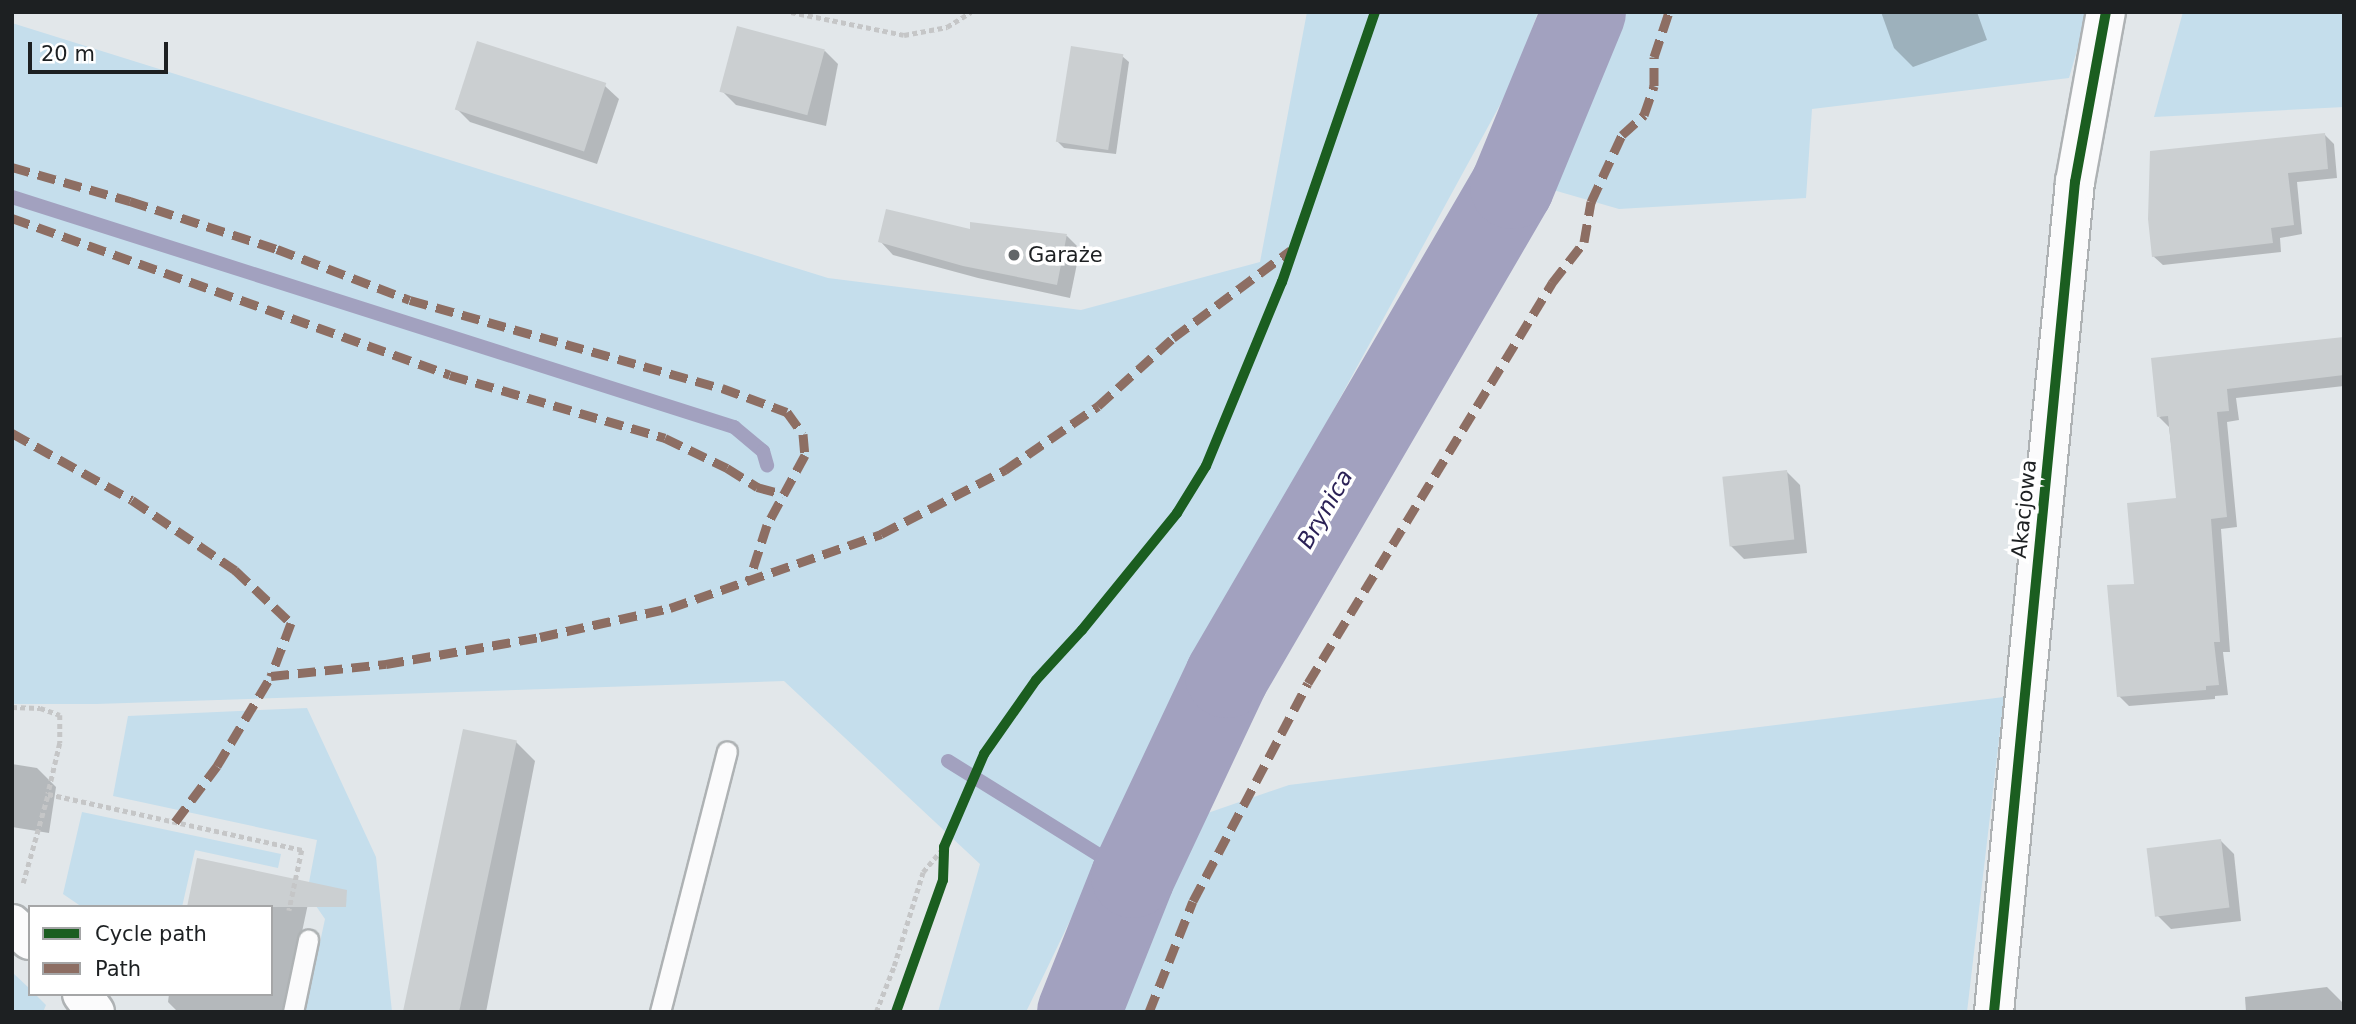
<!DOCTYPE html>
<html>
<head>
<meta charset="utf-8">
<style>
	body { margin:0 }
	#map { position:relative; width:2356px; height:1024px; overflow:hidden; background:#e2e7ea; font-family:"DejaVu Sans",sans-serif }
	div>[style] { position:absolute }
	.green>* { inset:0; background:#c5deec }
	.shadow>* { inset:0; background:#0003 }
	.stream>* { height:14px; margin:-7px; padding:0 7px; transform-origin:7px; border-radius:7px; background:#a2a1bf }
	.river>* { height:84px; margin:-42px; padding:0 42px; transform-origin:42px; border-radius:42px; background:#a2a1bf }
	.building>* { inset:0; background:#cbcfd1; transform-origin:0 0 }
	.path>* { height:4.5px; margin-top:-2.25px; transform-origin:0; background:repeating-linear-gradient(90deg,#c5c6c7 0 5px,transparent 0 8.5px) }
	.roads { filter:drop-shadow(2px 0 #aeb2b4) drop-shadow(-2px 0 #aeb2b4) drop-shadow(0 2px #aeb2b4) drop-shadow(0 -2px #aeb2b4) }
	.lane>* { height:19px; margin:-9.5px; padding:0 9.5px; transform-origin:9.5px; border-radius:9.5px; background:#fbfbfc }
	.street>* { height:38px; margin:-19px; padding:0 19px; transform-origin:19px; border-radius:19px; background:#fbfbfc }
	.secondary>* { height:38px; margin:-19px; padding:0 19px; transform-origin:19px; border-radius:19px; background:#fbfbfc }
	.quiet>* { height:9px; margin-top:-4.5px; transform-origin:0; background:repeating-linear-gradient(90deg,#8d6e63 0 18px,transparent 0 27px) }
	.cycleway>* { height:10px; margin:-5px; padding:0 5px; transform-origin:5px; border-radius:5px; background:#1b5e20 }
	.dots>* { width:19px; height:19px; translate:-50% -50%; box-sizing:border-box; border:4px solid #fff; border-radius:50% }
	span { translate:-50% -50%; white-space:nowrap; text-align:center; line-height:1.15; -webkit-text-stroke:7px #fff; paint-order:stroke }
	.poi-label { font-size:21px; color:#1d2022 }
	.left { translate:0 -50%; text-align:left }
	.street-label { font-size:21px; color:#1d2022 }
	.water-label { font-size:23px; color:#2b2156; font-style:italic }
	.frame { position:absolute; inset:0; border:14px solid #1d2022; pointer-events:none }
	.legend { position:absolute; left:28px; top:905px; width:245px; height:91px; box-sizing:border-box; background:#fff; border:2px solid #a5a6a7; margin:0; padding:9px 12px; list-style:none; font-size:21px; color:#1d2022 }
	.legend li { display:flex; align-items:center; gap:14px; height:35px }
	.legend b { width:35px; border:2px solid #a5a6a7 }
	.scale { position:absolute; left:28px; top:42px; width:140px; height:32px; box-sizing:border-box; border:4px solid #1d2022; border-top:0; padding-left:9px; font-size:21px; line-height:24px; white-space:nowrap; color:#1d2022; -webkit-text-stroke:5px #fff; paint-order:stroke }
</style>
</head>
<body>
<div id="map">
	<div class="green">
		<i style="clip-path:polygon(1307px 12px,1538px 12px,1513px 81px,1184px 684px,1026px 1012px,938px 1012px,980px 864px,784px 681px,96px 704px,12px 704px,12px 23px,828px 278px,1081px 310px,1260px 262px)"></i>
		<i style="clip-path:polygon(1601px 12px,2088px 12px,2069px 78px,1812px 109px,1806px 198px,1619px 209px,1529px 183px,1588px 50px)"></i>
		<i style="clip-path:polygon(2183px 12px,2344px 12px,2344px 107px,2154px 117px)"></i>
		<i style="clip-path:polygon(2004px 697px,1967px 1012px,1119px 1012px,1199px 816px,1289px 785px)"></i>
		<i style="clip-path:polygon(307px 708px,376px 857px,392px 1012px,305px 1012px,325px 919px,307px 893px,317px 840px,113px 796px,128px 716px)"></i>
		<i style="clip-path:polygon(82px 812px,281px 854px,278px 868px,195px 850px,182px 907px,82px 907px,63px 894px)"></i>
		<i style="clip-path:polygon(12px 972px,30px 989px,30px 994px,35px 994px,46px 1005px,43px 1012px,12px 1012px)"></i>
	</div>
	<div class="shadow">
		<i style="clip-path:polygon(1881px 12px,1977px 12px,1987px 40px,1913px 67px,1894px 48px)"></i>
		<i style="clip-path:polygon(825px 51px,838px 64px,826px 126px,736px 105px,723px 92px)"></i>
		<i style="clip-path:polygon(1122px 56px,1129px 62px,1116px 154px,1064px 148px,1058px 142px)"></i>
		<i style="clip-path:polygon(605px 86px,619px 99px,597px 164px,470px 122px,456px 108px)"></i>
		<i style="clip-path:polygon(2325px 135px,2334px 144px,2337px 178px,2297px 182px,2302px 234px,2280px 238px,2281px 252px,2163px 265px,2153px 256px)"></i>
		<i style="clip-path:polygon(971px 231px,1067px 236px,1080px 249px,1070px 298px,978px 278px,893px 255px,880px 241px)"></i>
		<i style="clip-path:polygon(2344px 339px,2344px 386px,2236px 398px,2239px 420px,2227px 422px,2237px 527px,2221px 529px,2230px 652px,2223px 652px,2228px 695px,2215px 696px,2215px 699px,2129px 706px,2119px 696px,2136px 585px,2178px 500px,2169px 427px,2159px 417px)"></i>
		<i style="clip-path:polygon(1787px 472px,1800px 485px,1807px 553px,1744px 559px,1730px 545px)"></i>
		<i style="clip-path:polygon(516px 742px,535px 761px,486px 1012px,410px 1012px)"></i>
		<i style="clip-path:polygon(12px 764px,37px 768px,56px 787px,49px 833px,12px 827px)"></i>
		<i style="clip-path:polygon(2221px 841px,2234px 854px,2241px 921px,2171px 929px,2157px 915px)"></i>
		<i style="clip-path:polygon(309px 899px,285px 1012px,178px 1012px,168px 1002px,169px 994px,271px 994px,271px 907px)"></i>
		<i style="clip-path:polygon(2327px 987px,2344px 1004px,2344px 1012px,2246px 1012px,2245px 997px)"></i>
	</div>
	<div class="stream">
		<i style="left:12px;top:197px;width:758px;rotate:17.67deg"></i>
		<i style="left:734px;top:427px;width:38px;rotate:40deg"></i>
		<i style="left:763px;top:451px;width:15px;rotate:74deg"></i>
		<i style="left:948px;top:761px;width:218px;rotate:31.9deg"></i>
	</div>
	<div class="river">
		<i style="left:1079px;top:1012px;width:146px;rotate:-68.3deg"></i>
		<i style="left:1133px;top:876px;width:221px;rotate:-64.8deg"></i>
		<i style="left:1227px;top:676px;width:566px;rotate:-59.77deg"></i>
		<i style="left:1512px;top:187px;width:189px;rotate:-67.6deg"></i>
	</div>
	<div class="building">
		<i style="left:737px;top:26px;width:91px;height:68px;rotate:15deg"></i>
		<i style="left:477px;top:41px;width:136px;height:72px;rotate:18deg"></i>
		<i style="left:1071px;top:46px;width:53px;height:97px;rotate:9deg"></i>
		<i style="clip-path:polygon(2325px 133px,2328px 169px,2288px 173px,2294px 225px,2271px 228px,2273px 243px,2152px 257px,2148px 219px,2150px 151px)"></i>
		<i style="clip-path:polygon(886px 209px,970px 229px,970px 222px,1067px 234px,1057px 285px,963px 266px,878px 242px)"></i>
		<i style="clip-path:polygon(2344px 337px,2344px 375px,2227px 389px,2229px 411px,2217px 412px,2227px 517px,2211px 519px,2220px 642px,2214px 642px,2219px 685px,2206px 686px,2206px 690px,2117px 697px,2107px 585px,2134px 584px,2127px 503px,2176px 498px,2168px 416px,2157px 417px,2151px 358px)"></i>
		<i style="left:1787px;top:470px;width:70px;height:65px;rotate:84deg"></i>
		<i style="left:463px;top:729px;width:55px;height:288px;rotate:12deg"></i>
		<i style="left:2221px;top:839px;width:69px;height:75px;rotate:83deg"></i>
		<i style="clip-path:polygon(197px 858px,347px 890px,346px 907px,187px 907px)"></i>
	</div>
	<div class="path">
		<i style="left:791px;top:12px;width:115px;rotate:11.5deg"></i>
		<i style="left:904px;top:35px;width:44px;rotate:-10.5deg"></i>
		<i style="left:947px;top:27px;width:28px;rotate:-32deg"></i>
		<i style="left:12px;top:707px;width:28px;rotate:2deg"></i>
		<i style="left:40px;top:708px;width:21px;rotate:19deg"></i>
		<i style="left:60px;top:715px;width:28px;rotate:90deg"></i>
		<i style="left:60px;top:743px;width:52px;rotate:103.2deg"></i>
		<i style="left:23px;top:883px;width:92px;rotate:-74.3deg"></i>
		<i style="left:48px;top:794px;width:260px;rotate:12.4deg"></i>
		<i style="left:302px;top:850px;width:62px;rotate:102deg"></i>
		<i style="left:876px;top:1012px;width:49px;rotate:-68.6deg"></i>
		<i style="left:894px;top:966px;width:98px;rotate:-72.9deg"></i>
		<i style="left:923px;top:872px;width:33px;rotate:-50deg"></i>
		<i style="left:944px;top:847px;width:101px;rotate:-66.7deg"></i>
		<i style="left:984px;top:754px;width:68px;rotate:-55.8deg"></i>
	</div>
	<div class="roads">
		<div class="lane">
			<i style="left:293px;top:1012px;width:74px;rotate:-78.2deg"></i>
			<i style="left:660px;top:1012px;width:269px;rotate:-75.6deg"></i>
		</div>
		<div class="street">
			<i style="left:12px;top:924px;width:24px;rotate:42deg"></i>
			<i style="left:82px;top:994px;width:22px;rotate:54deg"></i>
		</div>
		<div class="secondary">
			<i style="left:1994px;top:1012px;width:834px;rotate:-84.43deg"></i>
			<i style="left:2075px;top:182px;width:173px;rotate:-79.7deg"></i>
		</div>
	</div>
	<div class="quiet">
		<i style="left:12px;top:167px;width:123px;rotate:16.1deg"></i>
		<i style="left:130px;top:201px;width:155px;rotate:18.1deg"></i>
		<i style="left:277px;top:249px;width:142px;rotate:21deg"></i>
		<i style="left:410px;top:300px;width:324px;rotate:15.8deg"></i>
		<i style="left:722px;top:388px;width:69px;rotate:20.3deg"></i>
		<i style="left:787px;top:412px;width:27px;rotate:54deg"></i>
		<i style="left:803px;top:434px;width:21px;rotate:85deg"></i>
		<i style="left:805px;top:455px;width:80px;rotate:118.5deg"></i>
		<i style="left:767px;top:525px;width:59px;rotate:107.8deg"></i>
		<i style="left:12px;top:218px;width:465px;rotate:19.7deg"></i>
		<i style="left:450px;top:375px;width:224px;rotate:16.3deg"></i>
		<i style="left:665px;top:438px;width:69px;rotate:25.8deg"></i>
		<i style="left:727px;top:468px;width:36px;rotate:32deg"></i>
		<i style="left:757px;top:487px;width:27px;rotate:15deg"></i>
		<i style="left:12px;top:433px;width:137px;rotate:29.2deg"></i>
		<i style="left:132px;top:500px;width:125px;rotate:34.2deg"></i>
		<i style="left:235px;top:570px;width:77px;rotate:43.4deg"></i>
		<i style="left:291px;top:623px;width:57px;rotate:110.7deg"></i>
		<i style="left:271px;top:676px;width:116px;rotate:-6deg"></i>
		<i style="left:386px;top:664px;width:156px;rotate:-9.9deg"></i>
		<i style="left:540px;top:637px;width:133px;rotate:-12.6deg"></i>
		<i style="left:670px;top:608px;width:224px;rotate:-19.3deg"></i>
		<i style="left:881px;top:534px;width:140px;rotate:-27.3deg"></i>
		<i style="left:1005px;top:470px;width:113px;rotate:-34.5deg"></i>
		<i style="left:1098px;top:406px;width:101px;rotate:-42.2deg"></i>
		<i style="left:1173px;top:338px;width:147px;rotate:-36.7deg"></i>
		<i style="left:175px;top:822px;width:70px;rotate:-53.1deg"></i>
		<i style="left:217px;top:766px;width:105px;rotate:-59deg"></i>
		<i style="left:1149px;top:1012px;width:119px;rotate:-68.4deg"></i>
		<i style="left:1193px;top:901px;width:246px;rotate:-62.2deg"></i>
		<i style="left:1308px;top:683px;width:469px;rotate:-58.6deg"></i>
		<i style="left:1552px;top:283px;width:52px;rotate:-52deg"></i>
		<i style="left:1584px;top:242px;width:41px;rotate:-80.1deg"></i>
		<i style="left:1591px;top:202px;width:74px;rotate:-65.2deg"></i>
		<i style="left:1622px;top:135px;width:30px;rotate:-42deg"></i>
		<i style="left:1644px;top:115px;width:31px;rotate:-71deg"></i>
		<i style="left:1654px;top:86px;width:29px;rotate:-90deg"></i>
		<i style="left:1654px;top:57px;width:47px;rotate:-71.6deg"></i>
	</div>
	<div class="cycleway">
		<i style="left:896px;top:1012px;width:140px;rotate:-70.4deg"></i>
		<i style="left:943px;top:880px;width:33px;rotate:-88deg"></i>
		<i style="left:944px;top:847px;width:101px;rotate:-66.7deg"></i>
		<i style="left:984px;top:754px;width:90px;rotate:-54.9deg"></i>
		<i style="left:1036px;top:680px;width:68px;rotate:-47.4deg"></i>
		<i style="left:1082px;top:630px;width:151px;rotate:-50.9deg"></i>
		<i style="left:1177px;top:513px;width:55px;rotate:-58.3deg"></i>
		<i style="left:1206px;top:466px;width:199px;rotate:-67.6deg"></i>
		<i style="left:1282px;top:282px;width:286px;rotate:-71deg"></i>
		<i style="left:1994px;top:1012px;width:834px;rotate:-84.43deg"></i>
		<i style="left:2075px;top:182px;width:173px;rotate:-79.7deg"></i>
	</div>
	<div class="dots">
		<i style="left:1014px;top:255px;background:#626668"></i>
	</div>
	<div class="poi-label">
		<span class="left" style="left:1028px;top:255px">Garaże</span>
	</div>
	<div class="street-label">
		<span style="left:2024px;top:509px;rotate:-84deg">Akacjowa</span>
	</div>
	<div class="water-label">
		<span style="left:1325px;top:509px;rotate:-60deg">Brynica</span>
	</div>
	<div class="frame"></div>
	<ul class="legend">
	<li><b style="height:9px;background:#1b5e20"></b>Cycle path</li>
	<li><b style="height:9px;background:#8d6e63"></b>Path</li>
	</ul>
	<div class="scale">20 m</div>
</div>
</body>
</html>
